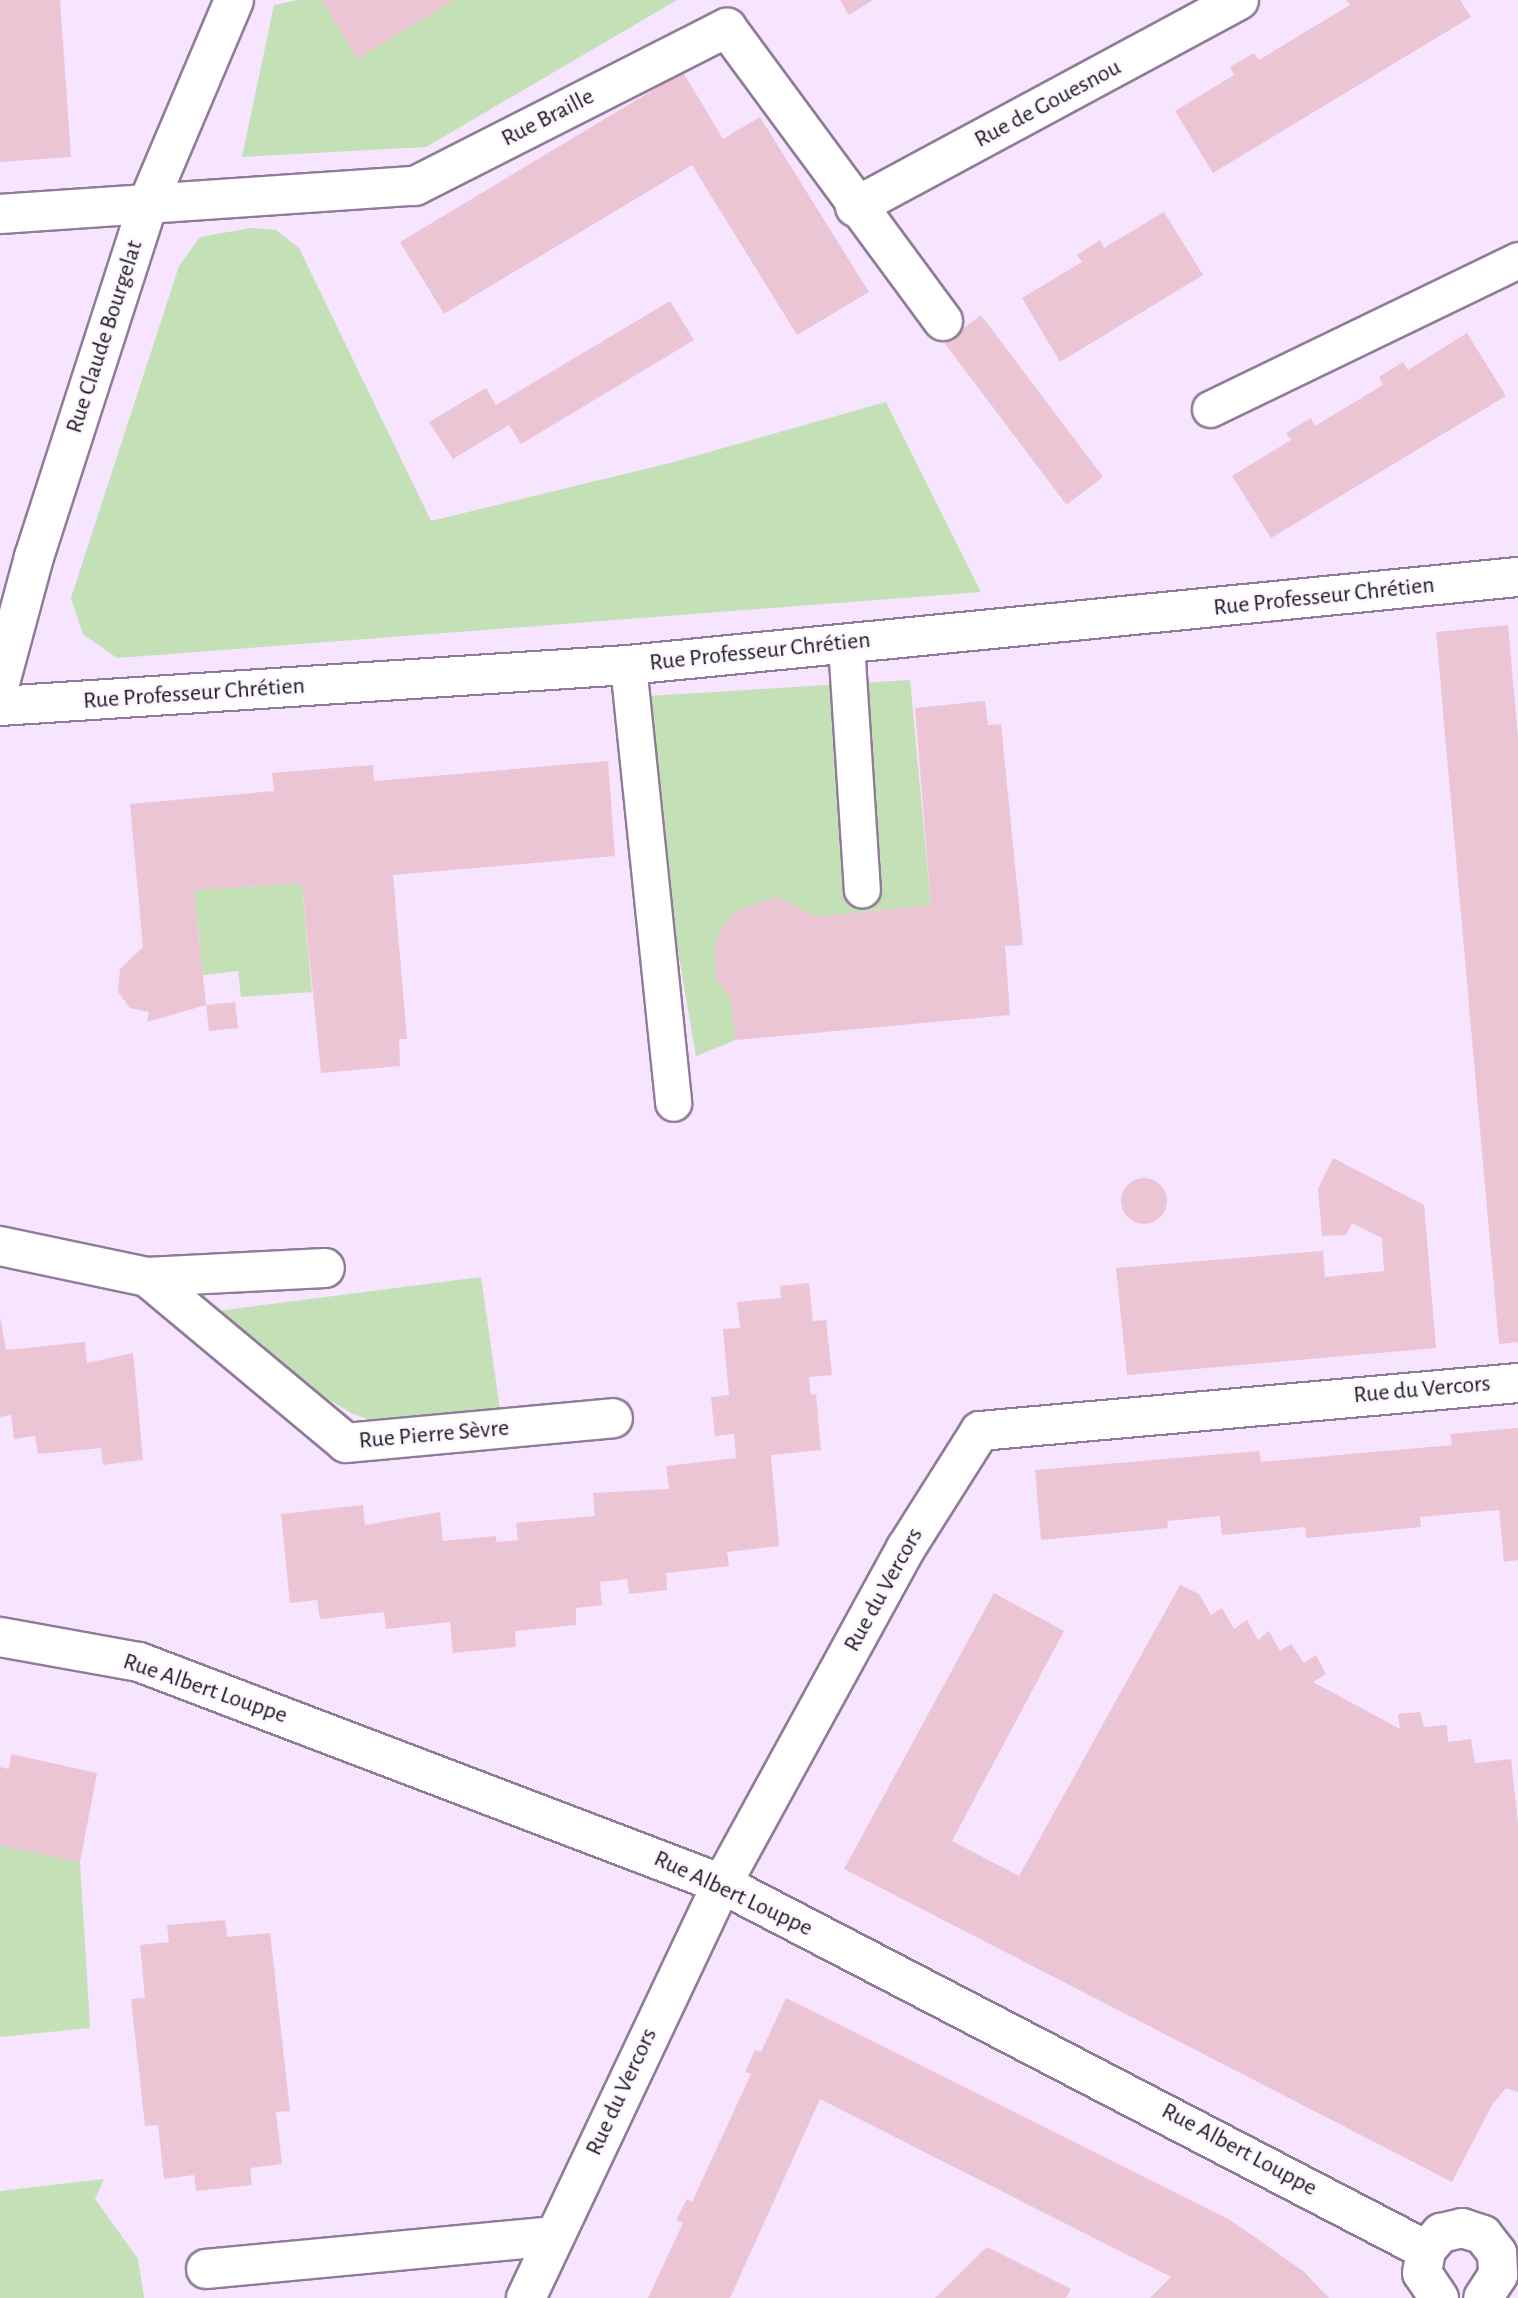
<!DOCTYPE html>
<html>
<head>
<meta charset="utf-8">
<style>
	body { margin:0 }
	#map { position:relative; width:1518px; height:2298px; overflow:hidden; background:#f7e4fe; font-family:"Alegreya Sans",sans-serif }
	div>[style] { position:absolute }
	.green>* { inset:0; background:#c3e0b7 }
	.building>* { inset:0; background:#ecc5d5; transform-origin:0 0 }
	.round { border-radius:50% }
	.roads { filter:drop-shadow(2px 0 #907c98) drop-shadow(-2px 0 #907c98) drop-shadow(0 2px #907c98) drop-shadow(0 -2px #907c98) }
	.lane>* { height:35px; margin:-17.5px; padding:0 17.5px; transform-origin:17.5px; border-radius:17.5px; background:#fff }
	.street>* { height:38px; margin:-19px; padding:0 19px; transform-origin:19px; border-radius:19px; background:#fff }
	.secondary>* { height:38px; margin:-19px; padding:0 19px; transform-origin:19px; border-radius:19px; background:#fff }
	span { translate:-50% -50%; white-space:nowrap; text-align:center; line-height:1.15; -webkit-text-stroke:5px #fcf7fe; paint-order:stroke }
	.street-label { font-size:24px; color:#201823 }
</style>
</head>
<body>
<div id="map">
	<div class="green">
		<i style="clip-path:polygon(298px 0,322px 0,357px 58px,454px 0,677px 0,426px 147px,242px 157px,274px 5px)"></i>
		<i style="clip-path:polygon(251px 228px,276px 230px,299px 248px,431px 521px,674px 462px,886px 402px,981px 592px,117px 658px,83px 634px,71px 598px,179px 266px,200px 237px)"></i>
		<i style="clip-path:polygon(910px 680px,931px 905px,816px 917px,776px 897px,735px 912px,721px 929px,714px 952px,717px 980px,730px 997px,736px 1040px,696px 1056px,671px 910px,648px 696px)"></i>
		<i style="clip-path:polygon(302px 883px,312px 992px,241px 997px,238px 971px,203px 975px,194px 890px)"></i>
		<i style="clip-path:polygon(481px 1277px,501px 1417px,392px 1427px,353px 1414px,274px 1367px,210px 1312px)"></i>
		<i style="clip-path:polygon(0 1845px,80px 1862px,90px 2028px,0 2037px)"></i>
		<i style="clip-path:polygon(104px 2179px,95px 2199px,138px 2259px,144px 2298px,0 2298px,0 2191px)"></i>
	</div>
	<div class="building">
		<i style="clip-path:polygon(0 0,60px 0,71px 157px,0 162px)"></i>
		<i style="clip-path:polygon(322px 0,454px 0,357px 59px)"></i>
		<i style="clip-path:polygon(840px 0,873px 0,849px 15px)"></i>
		<i style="clip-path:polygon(1346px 0,1460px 0,1471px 17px,1213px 173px,1175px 111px,1234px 75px,1230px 67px,1254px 53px,1259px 60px,1350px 5px)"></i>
		<i style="clip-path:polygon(683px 72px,723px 139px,760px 117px,869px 292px,797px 335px,692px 165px,444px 314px,400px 242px)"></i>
		<i style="clip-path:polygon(1164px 212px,1203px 275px,1060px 362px,1022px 298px,1082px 262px,1077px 255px,1100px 240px,1104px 248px)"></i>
		<i style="clip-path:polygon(670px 301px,694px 340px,521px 444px,509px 425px,453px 459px,429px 422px,486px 388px,496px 405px)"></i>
		<i style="left:981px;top:315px;width:203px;height:46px;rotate:53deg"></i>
		<i style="clip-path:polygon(1467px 333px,1506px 396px,1271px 538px,1232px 476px,1291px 440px,1286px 433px,1311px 418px,1315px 426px,1383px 385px,1379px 377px,1403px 362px,1408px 370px)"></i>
		<i style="clip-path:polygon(1508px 625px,1518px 739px,1518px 1342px,1499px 1344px,1436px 632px)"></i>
		<i style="clip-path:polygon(985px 701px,988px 725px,1001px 724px,1023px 945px,1005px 946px,1010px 1015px,736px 1040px,730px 997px,717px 980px,714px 952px,721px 929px,735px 912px,776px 897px,816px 917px,931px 905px,915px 708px)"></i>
		<i style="clip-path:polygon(608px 761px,615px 856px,393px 875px,407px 1039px,399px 1039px,400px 1066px,321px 1073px,302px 883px,194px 890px,206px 1005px,235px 1002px,238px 1028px,209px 1031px,206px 1005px,147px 1022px,149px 1012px,130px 1008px,118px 992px,120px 969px,143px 947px,130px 804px,274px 791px,272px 773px,373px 765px,374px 781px)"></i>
		<i style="clip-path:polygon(1333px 1158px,1424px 1205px,1436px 1348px,1127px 1375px,1116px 1268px,1323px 1251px,1325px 1277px,1384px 1271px,1382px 1238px,1352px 1223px,1346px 1235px,1322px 1236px,1318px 1189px)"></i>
		<i class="round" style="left:1121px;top:1178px;width:46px;height:46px"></i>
		<i style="clip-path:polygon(809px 1283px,813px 1321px,826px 1320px,832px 1375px,809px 1377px,811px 1395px,816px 1394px,821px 1450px,771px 1455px,779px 1546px,727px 1552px,729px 1566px,666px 1573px,667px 1590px,629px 1594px,627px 1579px,600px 1582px,602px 1605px,576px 1608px,576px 1625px,515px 1631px,516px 1647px,453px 1653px,450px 1622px,386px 1629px,384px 1612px,320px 1619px,317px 1600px,290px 1603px,281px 1514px,363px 1505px,365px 1525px,440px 1512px,443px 1541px,496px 1536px,496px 1542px,518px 1540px,516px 1523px,595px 1516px,593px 1493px,669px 1489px,666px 1466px,736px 1458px,734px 1434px,715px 1436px,711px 1397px,729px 1395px,723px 1329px,740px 1328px,737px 1302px,781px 1298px,780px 1286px)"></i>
		<i style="clip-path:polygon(0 1316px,6px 1350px,85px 1342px,87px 1363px,133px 1353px,143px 1460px,103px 1465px,101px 1448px,38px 1454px,35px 1436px,14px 1439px,11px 1415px,0 1417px)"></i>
		<i style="clip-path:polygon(1518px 1428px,1518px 1560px,1504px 1562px,1499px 1510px,1420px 1517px,1421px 1527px,1306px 1538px,1305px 1527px,1222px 1535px,1220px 1516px,1167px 1521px,1168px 1528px,1041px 1540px,1035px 1470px,1259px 1451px,1261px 1462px,1452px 1445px,1450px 1434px)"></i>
		<i style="clip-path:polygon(1180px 1585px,1199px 1594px,1211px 1615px,1222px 1608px,1234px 1629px,1247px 1620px,1258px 1640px,1269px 1631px,1280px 1651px,1291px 1644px,1304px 1663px,1316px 1655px,1326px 1674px,1313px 1682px,1400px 1729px,1398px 1714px,1420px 1712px,1424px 1727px,1447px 1725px,1448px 1742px,1471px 1739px,1475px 1763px,1511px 1759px,1518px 1824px,1518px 2092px,1506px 2088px,1492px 2105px,1452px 2182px,844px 1869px,994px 1593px,1064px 1631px,952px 1841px,1019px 1876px)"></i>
		<i style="clip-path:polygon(11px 1754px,97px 1773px,80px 1862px,0 1845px,0 1767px,9px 1769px)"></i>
		<i style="clip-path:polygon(225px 1920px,227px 1937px,270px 1933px,290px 2111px,276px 2112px,282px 2164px,250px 2168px,252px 2185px,196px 2191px,194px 2175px,164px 2179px,158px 2125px,145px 2126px,131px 1999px,145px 1998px,140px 1945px,169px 1942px,167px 1925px)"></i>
		<i style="clip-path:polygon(786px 1998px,1230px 2220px,1303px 2271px,1329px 2298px,1150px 2298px,1171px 2277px,820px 2099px,730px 2298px,648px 2298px,683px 2223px,676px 2220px,687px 2199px,692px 2202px,751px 2074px,745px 2072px,755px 2050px,761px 2052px)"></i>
		<i style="clip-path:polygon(987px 2247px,1071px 2289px,1066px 2298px,935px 2298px)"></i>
	</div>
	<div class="roads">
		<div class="lane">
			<i style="left:1210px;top:409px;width:342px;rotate:-25.8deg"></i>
			<i style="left:846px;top:644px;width:246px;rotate:86.3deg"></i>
			<i style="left:628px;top:665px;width:440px;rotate:84.1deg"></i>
		</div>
		<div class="street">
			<i style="left:855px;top:207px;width:436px;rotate:-28.3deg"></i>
			<i style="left:0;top:214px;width:416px;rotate:-3.9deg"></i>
			<i style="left:415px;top:186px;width:350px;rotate:-26.9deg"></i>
			<i style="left:727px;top:28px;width:364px;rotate:53.6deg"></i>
			<i style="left:0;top:683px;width:131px;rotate:-74.9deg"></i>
			<i style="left:34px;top:557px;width:372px;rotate:-72.1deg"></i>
			<i style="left:148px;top:203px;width:220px;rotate:-67deg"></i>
			<i style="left:0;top:706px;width:629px;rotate:-3.74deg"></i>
			<i style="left:628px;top:665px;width:894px;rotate:-5.65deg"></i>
			<i style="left:0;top:1246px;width:150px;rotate:11.9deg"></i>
			<i style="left:147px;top:1277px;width:259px;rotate:39.8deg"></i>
			<i style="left:346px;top:1443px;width:268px;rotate:-5.3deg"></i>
			<i style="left:147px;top:1277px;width:178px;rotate:-2.9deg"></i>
			<i style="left:206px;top:2269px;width:350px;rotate:-5.4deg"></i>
			<i style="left:526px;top:2298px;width:458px;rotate:-64.7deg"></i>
			<i style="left:722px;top:1884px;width:383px;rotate:-61.3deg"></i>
			<i style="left:906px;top:1548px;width:138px;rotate:-57.7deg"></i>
			<i style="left:980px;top:1431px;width:540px;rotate:-5.1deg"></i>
		</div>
		<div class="secondary">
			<i style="left:0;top:1637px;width:141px;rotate:10.2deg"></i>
			<i style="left:139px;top:1662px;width:624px;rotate:20.85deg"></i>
			<i style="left:722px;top:1884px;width:793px;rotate:27.47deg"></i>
			<i style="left:1439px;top:2298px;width:30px;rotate:-124deg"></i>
			<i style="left:1422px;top:2273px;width:23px;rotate:-80deg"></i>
			<i style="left:1426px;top:2250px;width:23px;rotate:-49deg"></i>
			<i style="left:1441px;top:2233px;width:22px;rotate:-13deg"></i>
			<i style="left:1462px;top:2228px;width:22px;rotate:18deg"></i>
			<i style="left:1483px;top:2235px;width:23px;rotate:52deg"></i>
			<i style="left:1497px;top:2253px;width:22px;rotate:87deg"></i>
			<i style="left:1498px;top:2275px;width:27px;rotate:123deg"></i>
		</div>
	</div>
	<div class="street-label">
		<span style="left:1048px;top:104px;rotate:-28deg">Rue de Gouesnou</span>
		<span style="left:548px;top:118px;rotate:-27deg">Rue Braille</span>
		<span style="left:105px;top:337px;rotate:-72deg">Rue Claude Bourgelat</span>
		<span style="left:1324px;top:597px;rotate:-6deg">Rue Professeur Chrétien</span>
		<span style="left:760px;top:652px;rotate:-6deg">Rue Professeur Chrétien</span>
		<span style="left:194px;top:694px;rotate:-4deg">Rue Professeur Chrétien</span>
		<span style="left:1422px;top:1390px;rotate:-5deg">Rue du Vercors</span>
		<span style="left:434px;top:1435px;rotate:-5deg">Rue Pierre Sèvre</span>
		<span style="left:884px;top:1590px;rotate:-61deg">Rue du Vercors</span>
		<span style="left:205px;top:1689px;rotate:19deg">Rue Albert Louppe</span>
		<span style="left:733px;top:1894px;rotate:25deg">Rue Albert Louppe</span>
		<span style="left:622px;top:2092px;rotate:-65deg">Rue du Vercors</span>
		<span style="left:1239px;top:2150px;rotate:28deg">Rue Albert Louppe</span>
	</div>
</div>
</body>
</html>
